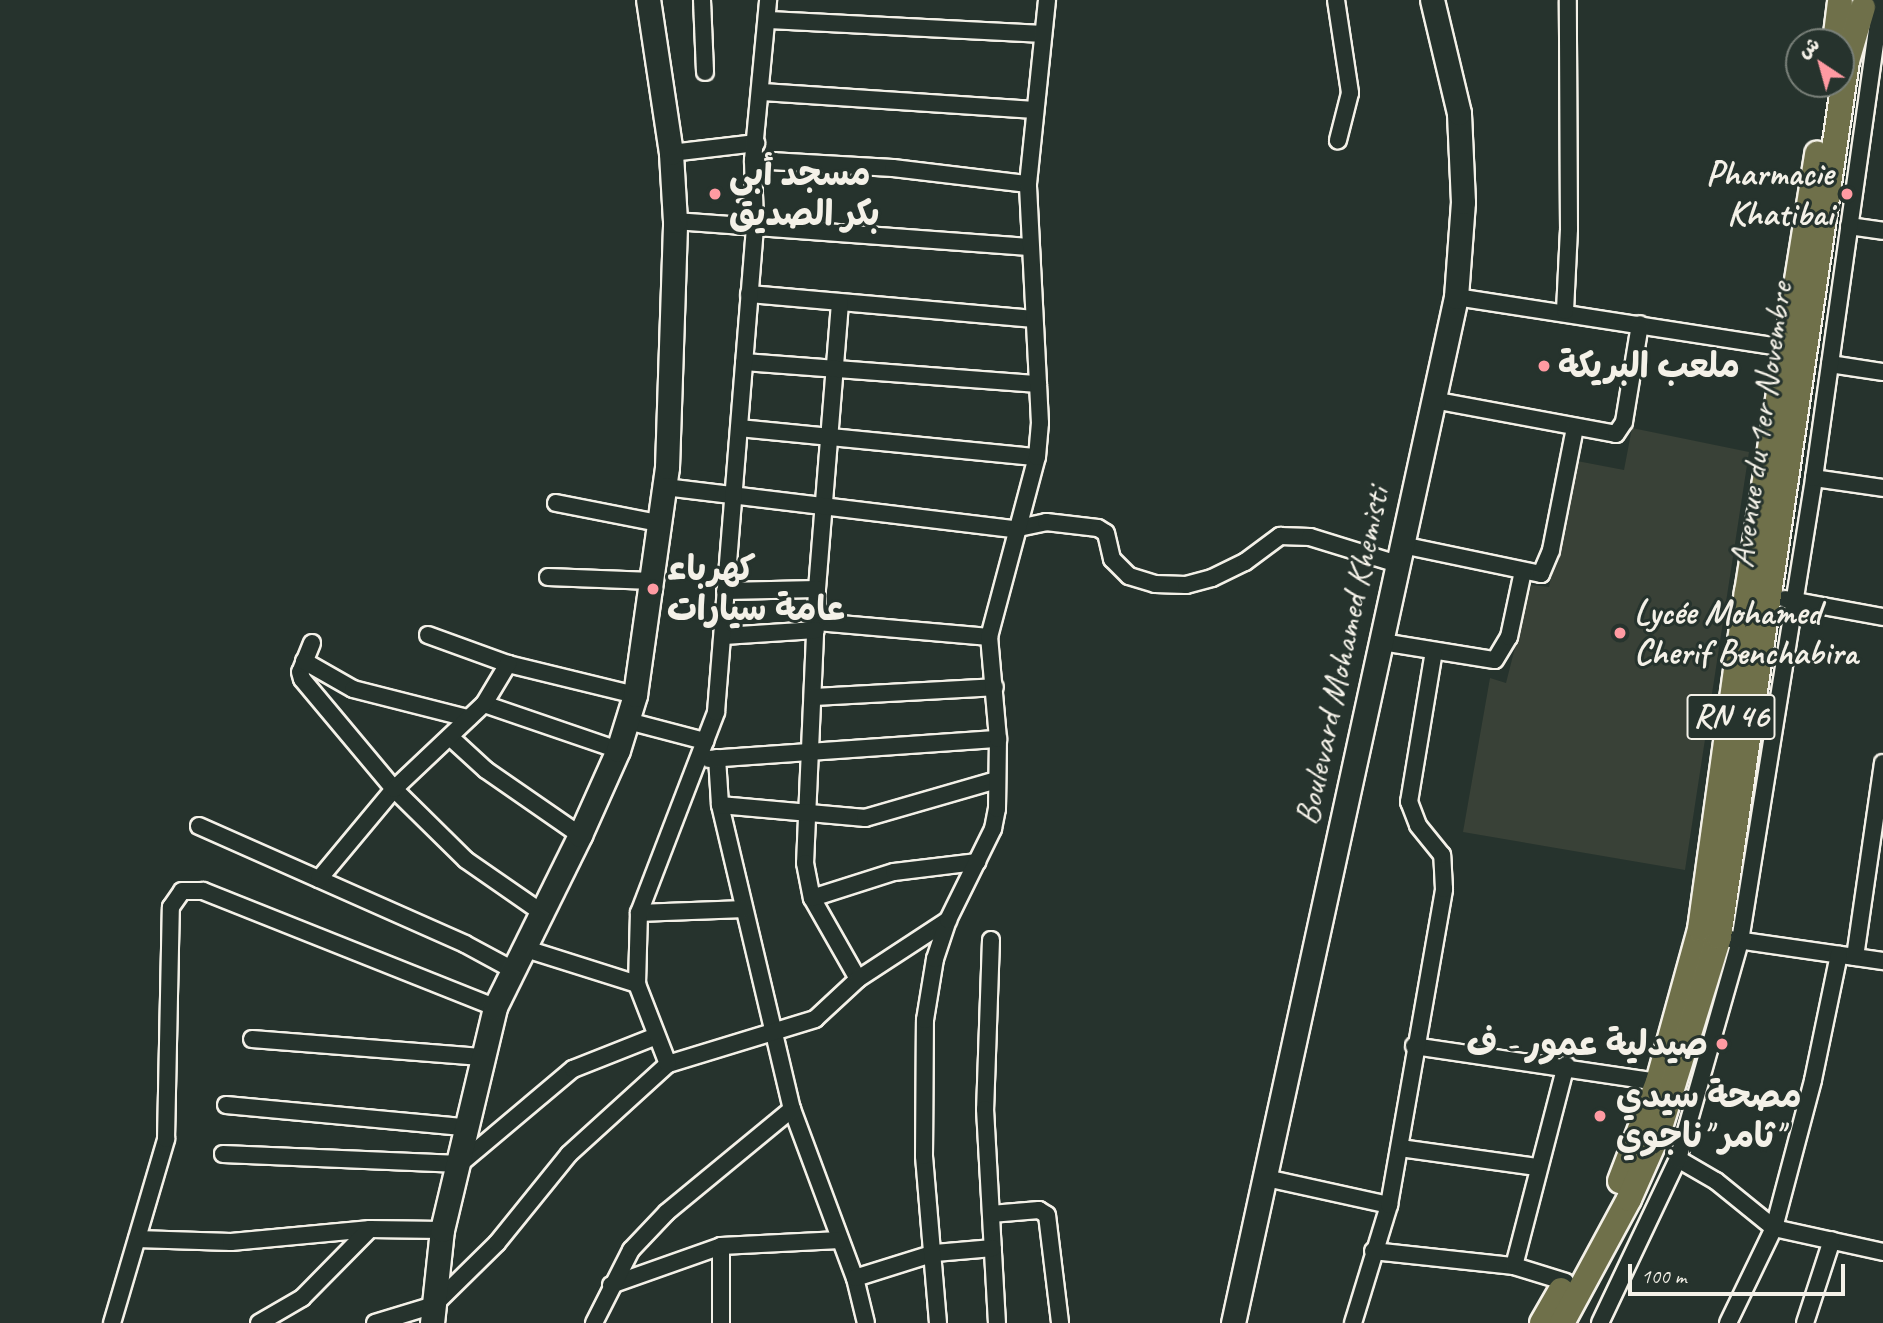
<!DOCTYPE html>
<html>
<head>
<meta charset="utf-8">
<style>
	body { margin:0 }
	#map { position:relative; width:1883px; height:1323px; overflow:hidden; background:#26332d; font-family:Caveat,"Playpen Sans Arabic",sans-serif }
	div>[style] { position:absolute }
	.built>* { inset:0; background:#394137 }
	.roads { filter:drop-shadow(2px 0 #f4f1e8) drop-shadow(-2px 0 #f4f1e8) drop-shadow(0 2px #f4f1e8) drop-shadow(0 -2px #f4f1e8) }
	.street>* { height:16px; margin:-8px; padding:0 8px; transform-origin:8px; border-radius:8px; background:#26332d }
	.secondary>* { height:23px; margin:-11.5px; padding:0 11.5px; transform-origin:11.5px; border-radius:11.5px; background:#26332d }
	.primary>* { height:24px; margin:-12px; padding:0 12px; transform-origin:12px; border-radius:12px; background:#6f704a }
	.dots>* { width:19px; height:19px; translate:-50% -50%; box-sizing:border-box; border:4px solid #26332d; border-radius:50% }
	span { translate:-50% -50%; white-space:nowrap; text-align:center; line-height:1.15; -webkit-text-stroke:6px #26332d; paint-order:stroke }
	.shield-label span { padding:2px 5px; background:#26332d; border:2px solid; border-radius:5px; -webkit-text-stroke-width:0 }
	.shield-label { font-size:33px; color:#f4f1e8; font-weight:700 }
	.poi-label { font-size:35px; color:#f4f1e8; font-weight:700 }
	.left { translate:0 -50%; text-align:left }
	.right { translate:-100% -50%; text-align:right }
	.street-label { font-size:35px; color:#f4f1e8 }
	.north { position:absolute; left:1785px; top:28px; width:70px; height:70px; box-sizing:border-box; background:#26332d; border:2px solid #787f78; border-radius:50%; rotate:324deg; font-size:19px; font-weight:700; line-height:28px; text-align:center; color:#f4f1e8 }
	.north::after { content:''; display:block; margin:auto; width:24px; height:32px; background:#ff9aa2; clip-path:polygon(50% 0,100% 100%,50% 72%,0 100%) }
	.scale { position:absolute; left:1628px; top:1264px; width:217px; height:32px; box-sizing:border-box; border:4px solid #f4f1e8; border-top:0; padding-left:9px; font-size:21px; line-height:24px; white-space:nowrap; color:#f4f1e8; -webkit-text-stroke:5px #26332d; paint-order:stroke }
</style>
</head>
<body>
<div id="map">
	<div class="built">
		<i style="clip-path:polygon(1632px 428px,1749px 452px,1685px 870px,1463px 832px,1490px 678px,1506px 683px,1531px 585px,1549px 587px,1577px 461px,1624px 470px)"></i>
	</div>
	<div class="roads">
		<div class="street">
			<i style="left:702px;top:0;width:72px;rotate:87.6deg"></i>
			<i style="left:1336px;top:0;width:94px;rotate:81.4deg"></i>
			<i style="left:1350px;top:93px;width:49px;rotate:104.3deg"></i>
			<i style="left:767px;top:20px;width:274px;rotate:2.9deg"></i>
			<i style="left:763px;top:92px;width:272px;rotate:3.8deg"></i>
			<i style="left:671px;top:153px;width:86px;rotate:-6.7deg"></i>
			<i style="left:753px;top:160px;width:140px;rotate:3.3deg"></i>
			<i style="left:893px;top:168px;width:136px;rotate:6.8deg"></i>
			<i style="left:675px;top:221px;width:355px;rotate:4.2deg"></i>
			<i style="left:1849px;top:226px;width:34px;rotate:8deg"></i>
			<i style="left:749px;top:294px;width:284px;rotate:5deg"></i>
			<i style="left:1456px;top:297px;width:333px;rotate:8.8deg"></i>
			<i style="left:840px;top:303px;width:287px;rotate:94.6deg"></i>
			<i style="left:817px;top:589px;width:274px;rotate:92.5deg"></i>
			<i style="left:805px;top:863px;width:36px;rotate:79deg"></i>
			<i style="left:812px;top:898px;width:93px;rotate:60.4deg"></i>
			<i style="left:1565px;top:311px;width:82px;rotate:-87.2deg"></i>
			<i style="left:1569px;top:229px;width:229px;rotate:-90.3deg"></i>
			<i style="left:744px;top:362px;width:295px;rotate:4.3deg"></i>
			<i style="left:1830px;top:364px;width:54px;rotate:8.6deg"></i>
			<i style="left:1433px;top:400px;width:186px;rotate:10.5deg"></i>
			<i style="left:1616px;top:434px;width:14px;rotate:-56deg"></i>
			<i style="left:1624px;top:422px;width:99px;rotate:-80.7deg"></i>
			<i style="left:739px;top:428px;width:299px;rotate:5.6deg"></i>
			<i style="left:1814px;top:478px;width:70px;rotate:8.2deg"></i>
			<i style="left:665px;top:487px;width:352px;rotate:6.9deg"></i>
			<i style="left:1014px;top:529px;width:33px;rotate:-12deg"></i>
			<i style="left:1046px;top:522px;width:52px;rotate:6.6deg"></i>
			<i style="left:1098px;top:528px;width:9px;rotate:32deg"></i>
			<i style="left:1106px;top:533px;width:27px;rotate:77deg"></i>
			<i style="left:1112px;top:559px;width:24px;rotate:45deg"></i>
			<i style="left:1129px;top:576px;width:27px;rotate:17deg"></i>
			<i style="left:1155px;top:584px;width:31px;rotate:2deg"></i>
			<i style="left:1186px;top:585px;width:27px;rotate:-15deg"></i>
			<i style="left:1212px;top:578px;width:37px;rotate:-26deg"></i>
			<i style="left:1245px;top:562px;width:44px;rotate:-36.6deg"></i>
			<i style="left:1280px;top:536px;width:30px;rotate:2deg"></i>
			<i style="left:1310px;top:537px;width:92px;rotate:17.1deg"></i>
			<i style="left:556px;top:503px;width:104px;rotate:11.1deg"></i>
			<i style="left:1402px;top:545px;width:142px;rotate:11.8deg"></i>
			<i style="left:1541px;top:574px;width:26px;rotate:-67deg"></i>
			<i style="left:1551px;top:550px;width:124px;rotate:-78.9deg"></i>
			<i style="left:548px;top:577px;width:104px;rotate:2.2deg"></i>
			<i style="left:725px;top:591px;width:92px;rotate:-1.2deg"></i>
			<i style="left:1785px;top:599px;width:100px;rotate:10.4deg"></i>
			<i style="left:817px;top:622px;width:173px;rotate:5deg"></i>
			<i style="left:428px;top:635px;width:85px;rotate:19.9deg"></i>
			<i style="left:508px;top:664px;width:131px;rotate:13.7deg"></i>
			<i style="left:724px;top:636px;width:92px;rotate:-3.7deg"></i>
			<i style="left:1382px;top:642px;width:114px;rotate:9.1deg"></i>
			<i style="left:1495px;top:660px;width:27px;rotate:-59deg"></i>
			<i style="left:1509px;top:637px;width:67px;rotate:-78deg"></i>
			<i style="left:312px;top:643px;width:31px;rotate:112deg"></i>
			<i style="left:300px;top:672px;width:7px;rotate:74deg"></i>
			<i style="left:302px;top:679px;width:143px;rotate:50.1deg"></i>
			<i style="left:394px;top:789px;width:101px;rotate:44.6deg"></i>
			<i style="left:466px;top:860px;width:91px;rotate:34.7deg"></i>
			<i style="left:304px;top:661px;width:56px;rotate:29.7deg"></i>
			<i style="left:353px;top:689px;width:119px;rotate:14.2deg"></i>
			<i style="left:813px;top:697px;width:182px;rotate:-3.1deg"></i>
			<i style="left:484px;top:704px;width:142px;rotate:18.9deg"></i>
			<i style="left:628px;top:721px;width:80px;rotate:14.6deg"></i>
			<i style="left:450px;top:737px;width:49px;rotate:42.5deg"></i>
			<i style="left:486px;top:770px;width:114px;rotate:34.7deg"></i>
			<i style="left:717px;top:758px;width:47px;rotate:86.3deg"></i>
			<i style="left:720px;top:805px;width:312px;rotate:76.7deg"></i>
			<i style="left:792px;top:1109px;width:180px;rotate:69.6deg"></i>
			<i style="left:855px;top:1278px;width:46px;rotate:76.3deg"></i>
			<i style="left:709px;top:759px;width:290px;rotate:-4deg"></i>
			<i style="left:720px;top:805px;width:146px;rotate:5.1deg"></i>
			<i style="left:865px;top:818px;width:137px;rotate:-16.1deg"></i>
			<i style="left:199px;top:826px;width:291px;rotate:23.9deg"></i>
			<i style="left:465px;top:944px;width:55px;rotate:28.4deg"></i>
			<i style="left:319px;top:879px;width:117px;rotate:-50.2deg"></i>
			<i style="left:394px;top:789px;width:124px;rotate:-43.4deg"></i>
			<i style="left:484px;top:704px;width:47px;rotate:-59deg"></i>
			<i style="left:812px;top:898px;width:86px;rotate:-17.6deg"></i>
			<i style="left:894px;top:872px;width:84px;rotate:-6.9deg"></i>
			<i style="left:639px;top:913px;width:105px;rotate:-2.2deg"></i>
			<i style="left:1730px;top:939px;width:155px;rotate:8.2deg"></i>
			<i style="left:991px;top:940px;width:169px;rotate:92deg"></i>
			<i style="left:985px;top:1109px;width:214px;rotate:86.8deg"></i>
			<i style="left:523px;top:948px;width:120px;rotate:17.5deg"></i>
			<i style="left:1855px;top:957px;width:196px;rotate:-81.8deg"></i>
			<i style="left:252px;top:1039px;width:230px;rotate:4.5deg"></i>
			<i style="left:1414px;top:1046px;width:247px;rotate:8.4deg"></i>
			<i style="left:668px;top:1064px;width:154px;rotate:-17deg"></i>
			<i style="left:815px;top:1019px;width:59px;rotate:-42.9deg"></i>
			<i style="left:858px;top:979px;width:108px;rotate:-33.2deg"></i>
			<i style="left:226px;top:1105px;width:240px;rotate:5.3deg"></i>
			<i style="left:1400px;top:1148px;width:138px;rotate:7.9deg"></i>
			<i style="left:223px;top:1154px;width:237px;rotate:2.4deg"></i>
			<i style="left:460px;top:1164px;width:148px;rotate:-40.1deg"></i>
			<i style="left:573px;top:1069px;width:87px;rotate:-21.6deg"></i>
			<i style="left:1678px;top:1159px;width:44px;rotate:30.1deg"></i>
			<i style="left:1716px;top:1181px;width:75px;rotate:39deg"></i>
			<i style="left:1774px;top:1228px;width:112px;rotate:12.4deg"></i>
			<i style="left:1266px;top:1178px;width:126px;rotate:12.4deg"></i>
			<i style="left:991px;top:1214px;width:48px;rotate:-4.8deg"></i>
			<i style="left:1039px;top:1210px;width:9px;rotate:32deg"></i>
			<i style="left:1047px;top:1215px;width:109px;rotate:83.1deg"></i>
			<i style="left:137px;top:1239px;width:94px;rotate:1.8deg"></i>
			<i style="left:231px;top:1242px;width:140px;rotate:-5.3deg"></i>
			<i style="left:370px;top:1229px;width:72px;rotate:0.8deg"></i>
			<i style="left:721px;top:1246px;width:77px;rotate:90deg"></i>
			<i style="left:1373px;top:1251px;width:142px;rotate:6.1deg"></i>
			<i style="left:1514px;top:1266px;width:54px;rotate:17.1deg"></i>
			<i style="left:1514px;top:1266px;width:208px;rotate:-75.5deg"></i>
			<i style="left:855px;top:1278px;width:84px;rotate:-17.4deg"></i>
			<i style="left:935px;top:1253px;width:58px;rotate:-4.9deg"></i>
			<i style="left:611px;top:1285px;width:117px;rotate:-19.5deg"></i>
			<i style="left:721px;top:1246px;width:119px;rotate:-2.9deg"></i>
			<i style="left:112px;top:1323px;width:192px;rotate:-73.6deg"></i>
			<i style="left:166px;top:1139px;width:232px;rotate:-88.8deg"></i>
			<i style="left:171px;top:907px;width:19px;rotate:-55deg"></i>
			<i style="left:182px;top:891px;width:21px"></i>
			<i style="left:203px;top:891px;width:314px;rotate:21.7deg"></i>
			<i style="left:259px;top:1323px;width:50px;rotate:-30.2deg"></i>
			<i style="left:302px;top:1298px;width:97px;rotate:-45.4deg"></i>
			<i style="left:375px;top:1323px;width:62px;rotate:-17deg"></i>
			<i style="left:434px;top:1305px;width:88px;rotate:-44.5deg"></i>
			<i style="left:497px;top:1243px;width:114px;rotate:-51deg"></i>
			<i style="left:569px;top:1154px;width:134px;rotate:-42.3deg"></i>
			<i style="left:668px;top:1064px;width:86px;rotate:-111.2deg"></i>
			<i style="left:637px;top:984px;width:71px;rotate:-88.4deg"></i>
			<i style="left:639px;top:913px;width:215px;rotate:-69deg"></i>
			<i style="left:716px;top:712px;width:489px;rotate:-85.4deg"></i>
			<i style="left:755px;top:225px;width:65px;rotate:-91.8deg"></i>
			<i style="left:753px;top:160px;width:161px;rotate:-84.6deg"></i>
			<i style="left:594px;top:1323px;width:82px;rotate:-63.1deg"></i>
			<i style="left:631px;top:1250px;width:52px;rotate:-46.5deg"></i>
			<i style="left:667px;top:1212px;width:162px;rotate:-39.5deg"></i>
			<i style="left:938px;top:1323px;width:168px;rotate:-94.8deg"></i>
			<i style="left:924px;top:1156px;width:136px;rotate:-89.6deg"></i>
			<i style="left:925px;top:1020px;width:62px;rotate:-80.7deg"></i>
			<i style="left:935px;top:959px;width:41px;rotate:-71.6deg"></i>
			<i style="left:948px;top:920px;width:102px;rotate:-63.7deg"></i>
			<i style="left:993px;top:829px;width:20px;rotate:-79deg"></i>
			<i style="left:997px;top:809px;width:70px;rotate:-89.2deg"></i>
			<i style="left:998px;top:739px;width:102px;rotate:-95deg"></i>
			<i style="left:989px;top:637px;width:186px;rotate:-75.1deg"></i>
			<i style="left:1037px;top:457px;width:34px;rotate:-85deg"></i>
			<i style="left:1040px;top:423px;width:239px;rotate:-92.9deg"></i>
			<i style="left:1028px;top:184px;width:185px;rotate:-84.1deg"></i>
			<i style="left:1353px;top:1323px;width:123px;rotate:-73deg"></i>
			<i style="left:1389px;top:1205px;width:321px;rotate:-80.1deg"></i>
			<i style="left:1444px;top:889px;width:34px;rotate:-93deg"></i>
			<i style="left:1442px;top:855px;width:38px;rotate:-129deg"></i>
			<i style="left:1418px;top:825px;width:25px;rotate:-111deg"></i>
			<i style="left:1409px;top:802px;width:153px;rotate:-80.6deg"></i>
			<i style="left:1600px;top:1323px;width:182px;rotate:-64.6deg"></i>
			<i style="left:1678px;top:1159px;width:227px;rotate:-74.1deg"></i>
			<i style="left:1740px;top:941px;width:469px;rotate:-80.9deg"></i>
			<i style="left:1814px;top:478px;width:479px;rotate:-82deg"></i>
			<i style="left:1881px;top:4px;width:11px;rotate:-158deg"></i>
			<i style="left:1728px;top:1323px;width:106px;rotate:-64.2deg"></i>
			<i style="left:1774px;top:1228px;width:153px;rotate:-75.2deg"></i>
			<i style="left:1813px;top:1080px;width:128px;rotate:-78.3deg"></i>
			<i style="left:1805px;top:1323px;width:87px;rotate:-72deg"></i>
		</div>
		<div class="secondary">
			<i style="left:432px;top:1323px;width:94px;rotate:-83.9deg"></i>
			<i style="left:442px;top:1230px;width:229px;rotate:-76.6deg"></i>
			<i style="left:495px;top:1007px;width:192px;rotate:-63.7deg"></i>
			<i style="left:580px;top:835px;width:93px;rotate:-65.9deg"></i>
			<i style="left:618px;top:750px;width:58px;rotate:-72.8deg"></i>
			<i style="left:635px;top:695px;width:230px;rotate:-82deg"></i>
			<i style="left:667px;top:467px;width:246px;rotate:-88.1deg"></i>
			<i style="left:675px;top:221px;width:68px;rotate:-93.4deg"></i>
			<i style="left:671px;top:153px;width:155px;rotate:-98.5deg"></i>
			<i style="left:1233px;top:1323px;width:1050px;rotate:-77.74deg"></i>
			<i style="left:1456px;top:297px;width:95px;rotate:-85.8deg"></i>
			<i style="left:1463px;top:202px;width:89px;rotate:-92.6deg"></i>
			<i style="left:1459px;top:113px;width:116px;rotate:-103.4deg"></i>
		</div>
		<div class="primary">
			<i style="left:1835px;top:42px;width:40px;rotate:-82.9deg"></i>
			<i style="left:1620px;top:1181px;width:106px;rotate:-69deg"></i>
			<i style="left:1658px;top:1082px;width:159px;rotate:-74.6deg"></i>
			<i style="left:1700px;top:929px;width:340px;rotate:-82.1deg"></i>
			<i style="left:1747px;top:592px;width:444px;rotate:-80.9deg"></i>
			<i style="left:1542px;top:1323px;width:38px;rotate:-60deg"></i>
			<i style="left:1562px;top:1323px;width:141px;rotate:-61.6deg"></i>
			<i style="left:1629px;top:1199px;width:71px;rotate:-66deg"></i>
			<i style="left:1658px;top:1134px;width:206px;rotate:-72.8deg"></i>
			<i style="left:1719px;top:937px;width:885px;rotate:-81.69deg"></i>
			<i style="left:1847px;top:61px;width:56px;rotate:-73.5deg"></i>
		</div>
	</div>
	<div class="dots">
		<i style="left:715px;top:194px;background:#ff9aa2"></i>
		<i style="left:1847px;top:194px;background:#ff9aa2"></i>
		<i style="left:1544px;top:366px;background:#ff9aa2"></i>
		<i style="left:653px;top:589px;background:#ff9aa2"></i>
		<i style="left:1620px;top:633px;background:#ff9aa2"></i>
		<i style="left:1722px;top:1044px;background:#ff9aa2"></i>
		<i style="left:1600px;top:1116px;background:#ff9aa2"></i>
	</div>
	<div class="shield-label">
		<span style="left:1731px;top:717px">RN 46</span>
	</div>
	<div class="poi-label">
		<span class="left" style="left:729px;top:194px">مسجد أبي<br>بكر الصديق</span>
		<span class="right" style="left:1833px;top:194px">Pharmacie<br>Khatibai</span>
		<span class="left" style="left:1558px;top:366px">ملعب البريكة</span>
		<span class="left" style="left:667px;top:589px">كهرباء<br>عامة سيارات</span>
		<span class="left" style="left:1634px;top:633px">Lycée Mohamed<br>Cherif Benchabira</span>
		<span class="right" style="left:1708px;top:1044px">صيدلية عمور - ف</span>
		<span class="left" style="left:1616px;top:1116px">مصحة سيدي<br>ثامر "ناجوي"</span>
	</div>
	<div class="street-label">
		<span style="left:1761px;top:425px;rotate:-82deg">Avenue du 1er Novembre</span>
		<span style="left:1342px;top:656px;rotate:-78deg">Boulevard Mohamed Khemisti</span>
	</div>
	<div class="north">ش</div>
	<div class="scale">100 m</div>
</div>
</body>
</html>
